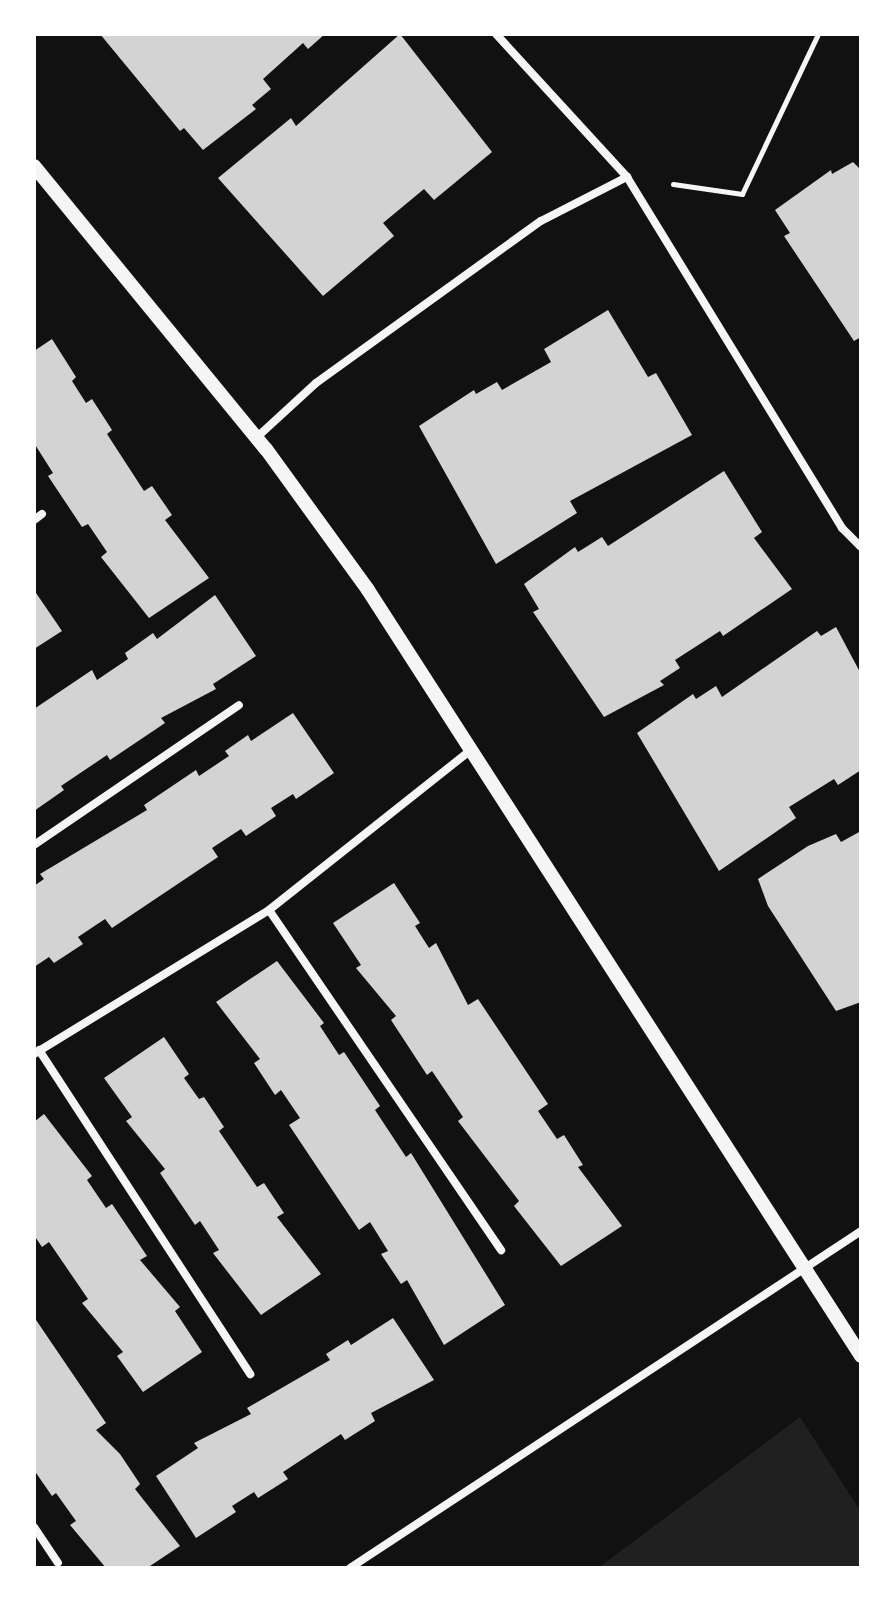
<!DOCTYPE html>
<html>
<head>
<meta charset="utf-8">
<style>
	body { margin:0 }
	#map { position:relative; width:895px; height:1602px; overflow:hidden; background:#111; font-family:"Times New Roman",serif }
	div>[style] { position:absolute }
	.green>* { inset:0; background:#202020 }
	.building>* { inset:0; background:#d3d3d3 }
	.path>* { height:5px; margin:-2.5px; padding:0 2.5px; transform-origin:2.5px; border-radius:2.5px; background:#f5f5f5 }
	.minor>* { height:8px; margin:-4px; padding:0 4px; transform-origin:4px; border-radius:4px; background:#f5f5f5 }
	.tertiary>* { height:14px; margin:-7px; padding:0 7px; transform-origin:7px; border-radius:7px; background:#f5f5f5 }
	span { translate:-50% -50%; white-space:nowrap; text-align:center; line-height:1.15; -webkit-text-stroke:8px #fff; paint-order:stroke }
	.frame { position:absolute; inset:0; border:36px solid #fff; pointer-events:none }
</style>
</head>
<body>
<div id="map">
	<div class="green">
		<i style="clip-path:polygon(800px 1417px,861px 1512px,861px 1568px,598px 1568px)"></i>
	</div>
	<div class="building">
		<i style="clip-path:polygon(100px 34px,325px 34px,308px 49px,303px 43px,263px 79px,271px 89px,252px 105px,256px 109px,203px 150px,184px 128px,180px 131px)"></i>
		<i style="clip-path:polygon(400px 34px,492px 152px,434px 200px,424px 189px,383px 223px,394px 236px,323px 296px,218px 178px,291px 118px,296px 126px)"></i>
		<i style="clip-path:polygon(853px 162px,861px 170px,861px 337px,854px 341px,784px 236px,790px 233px,775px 210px,831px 170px,832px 174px)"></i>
		<i style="clip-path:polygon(608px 310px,648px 377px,656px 373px,692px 435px,570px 501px,577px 513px,496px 564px,419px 426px,474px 390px,476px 394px,497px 382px,502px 390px,551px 362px,544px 349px)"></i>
		<i style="clip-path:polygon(52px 339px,76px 377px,72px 381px,86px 403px,92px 399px,112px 430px,107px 434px,144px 491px,152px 486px,172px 515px,165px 520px,209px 578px,149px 618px,101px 557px,107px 552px,88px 524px,82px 527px,48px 476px,53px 473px,34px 443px,34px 351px)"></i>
		<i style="clip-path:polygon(724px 471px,762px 532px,754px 538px,792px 589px,723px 636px,720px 631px,675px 660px,680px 668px,660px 681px,664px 685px,604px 717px,533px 612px,539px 609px,524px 584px,575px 547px,578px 552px,602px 537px,608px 546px)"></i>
		<i style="clip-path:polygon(34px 590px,62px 631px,34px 649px)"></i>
		<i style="clip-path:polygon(215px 595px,256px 656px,213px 684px,216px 689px,161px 718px,165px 723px,110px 760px,107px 755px,61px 786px,64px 790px,34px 811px,34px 709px,92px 670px,97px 680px,128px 659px,125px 653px,153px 633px,157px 639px)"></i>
		<i style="clip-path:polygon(836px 627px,861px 674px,861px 770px,838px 785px,834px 779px,789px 807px,796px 818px,719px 871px,637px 733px,693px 694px,696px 699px,716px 686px,722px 697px,817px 631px,821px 636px)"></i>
		<i style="clip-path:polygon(293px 713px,334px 773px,296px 799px,293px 794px,271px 808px,276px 816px,246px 836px,241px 829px,212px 848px,218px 857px,112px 928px,105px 919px,78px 937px,83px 944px,54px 963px,49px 957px,34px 967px,34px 886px,44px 879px,40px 874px,147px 810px,144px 805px,196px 770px,199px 776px,229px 756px,225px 751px,248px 735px,251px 741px)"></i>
		<i style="clip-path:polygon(861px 831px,861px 1002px,836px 1011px,768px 906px,758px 879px,808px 846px,836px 834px,841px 842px)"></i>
		<i style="clip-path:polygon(394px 883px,420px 923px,415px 926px,429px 948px,436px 943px,468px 1005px,478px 999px,548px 1104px,538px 1111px,557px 1139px,564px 1135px,583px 1165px,578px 1167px,622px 1226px,561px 1266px,514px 1206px,519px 1201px,458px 1121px,463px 1117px,432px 1071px,427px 1075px,391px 1020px,396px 1016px,356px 968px,361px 965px,333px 923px)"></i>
		<i style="clip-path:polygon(277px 961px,324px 1023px,320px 1026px,339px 1055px,344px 1052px,380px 1106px,375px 1110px,406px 1157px,411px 1153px,505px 1305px,444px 1345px,407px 1280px,401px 1284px,381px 1254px,388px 1251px,370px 1222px,359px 1230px,289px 1125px,300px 1118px,281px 1090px,275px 1095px,254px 1063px,260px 1059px,216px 1002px)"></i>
		<i style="clip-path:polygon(164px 1037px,189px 1074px,184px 1078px,199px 1099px,204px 1097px,224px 1127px,219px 1131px,257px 1187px,264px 1183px,284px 1213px,277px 1217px,321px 1274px,261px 1315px,213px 1253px,219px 1250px,200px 1221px,195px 1225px,160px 1173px,165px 1169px,126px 1121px,132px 1117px,104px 1078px)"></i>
		<i style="clip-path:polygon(44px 1114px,92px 1176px,87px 1180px,106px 1208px,112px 1204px,147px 1256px,140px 1260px,180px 1307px,175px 1311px,202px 1352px,143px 1392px,117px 1356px,123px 1352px,82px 1303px,88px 1299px,49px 1242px,42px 1247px,34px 1235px,34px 1122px)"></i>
		<i style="clip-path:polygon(34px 1317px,106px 1423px,96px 1430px,120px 1454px,140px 1484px,135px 1489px,180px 1546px,147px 1568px,106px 1568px,70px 1525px,76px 1521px,56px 1493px,52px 1496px,34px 1470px)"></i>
		<i style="clip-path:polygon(393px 1318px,434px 1380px,371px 1413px,375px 1421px,345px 1440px,341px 1434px,283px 1472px,288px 1479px,258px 1498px,254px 1492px,232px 1506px,236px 1512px,196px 1538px,156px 1476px,198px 1448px,194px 1443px,251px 1414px,247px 1408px,330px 1360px,326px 1354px,348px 1340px,351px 1345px)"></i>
	</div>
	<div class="path">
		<i style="left:673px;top:184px;width:70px;rotate:8.2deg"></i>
		<i style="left:742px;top:194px;width:177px;rotate:-64.6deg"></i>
	</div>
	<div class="minor">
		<i style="left:496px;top:34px;width:194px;rotate:47.5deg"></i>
		<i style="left:627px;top:177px;width:412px;rotate:58.5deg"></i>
		<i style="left:842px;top:528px;width:27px;rotate:45deg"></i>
		<i style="left:256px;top:438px;width:81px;rotate:-42.5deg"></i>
		<i style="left:316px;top:383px;width:277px;rotate:-35.8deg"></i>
		<i style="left:541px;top:221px;width:97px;rotate:-27.1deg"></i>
		<i style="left:34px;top:520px;width:10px;rotate:-37deg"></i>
		<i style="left:34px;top:845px;width:248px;rotate:-34.3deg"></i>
		<i style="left:269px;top:910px;width:412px;rotate:55.7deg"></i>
		<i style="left:39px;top:1050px;width:387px;rotate:56.9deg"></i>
		<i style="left:34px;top:1054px;width:276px;rotate:-31.5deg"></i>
		<i style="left:269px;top:910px;width:258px;rotate:-38.4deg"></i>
		<i style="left:34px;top:1527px;width:43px;rotate:56.3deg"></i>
		<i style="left:350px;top:1568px;width:612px;rotate:-33.4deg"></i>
	</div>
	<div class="tertiary">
		<i style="left:34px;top:166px;width:366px;rotate:50.7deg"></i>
		<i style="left:266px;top:449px;width:174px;rotate:54.1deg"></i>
		<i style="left:368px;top:590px;width:911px;rotate:57.23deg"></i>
	</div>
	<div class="frame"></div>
</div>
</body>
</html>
